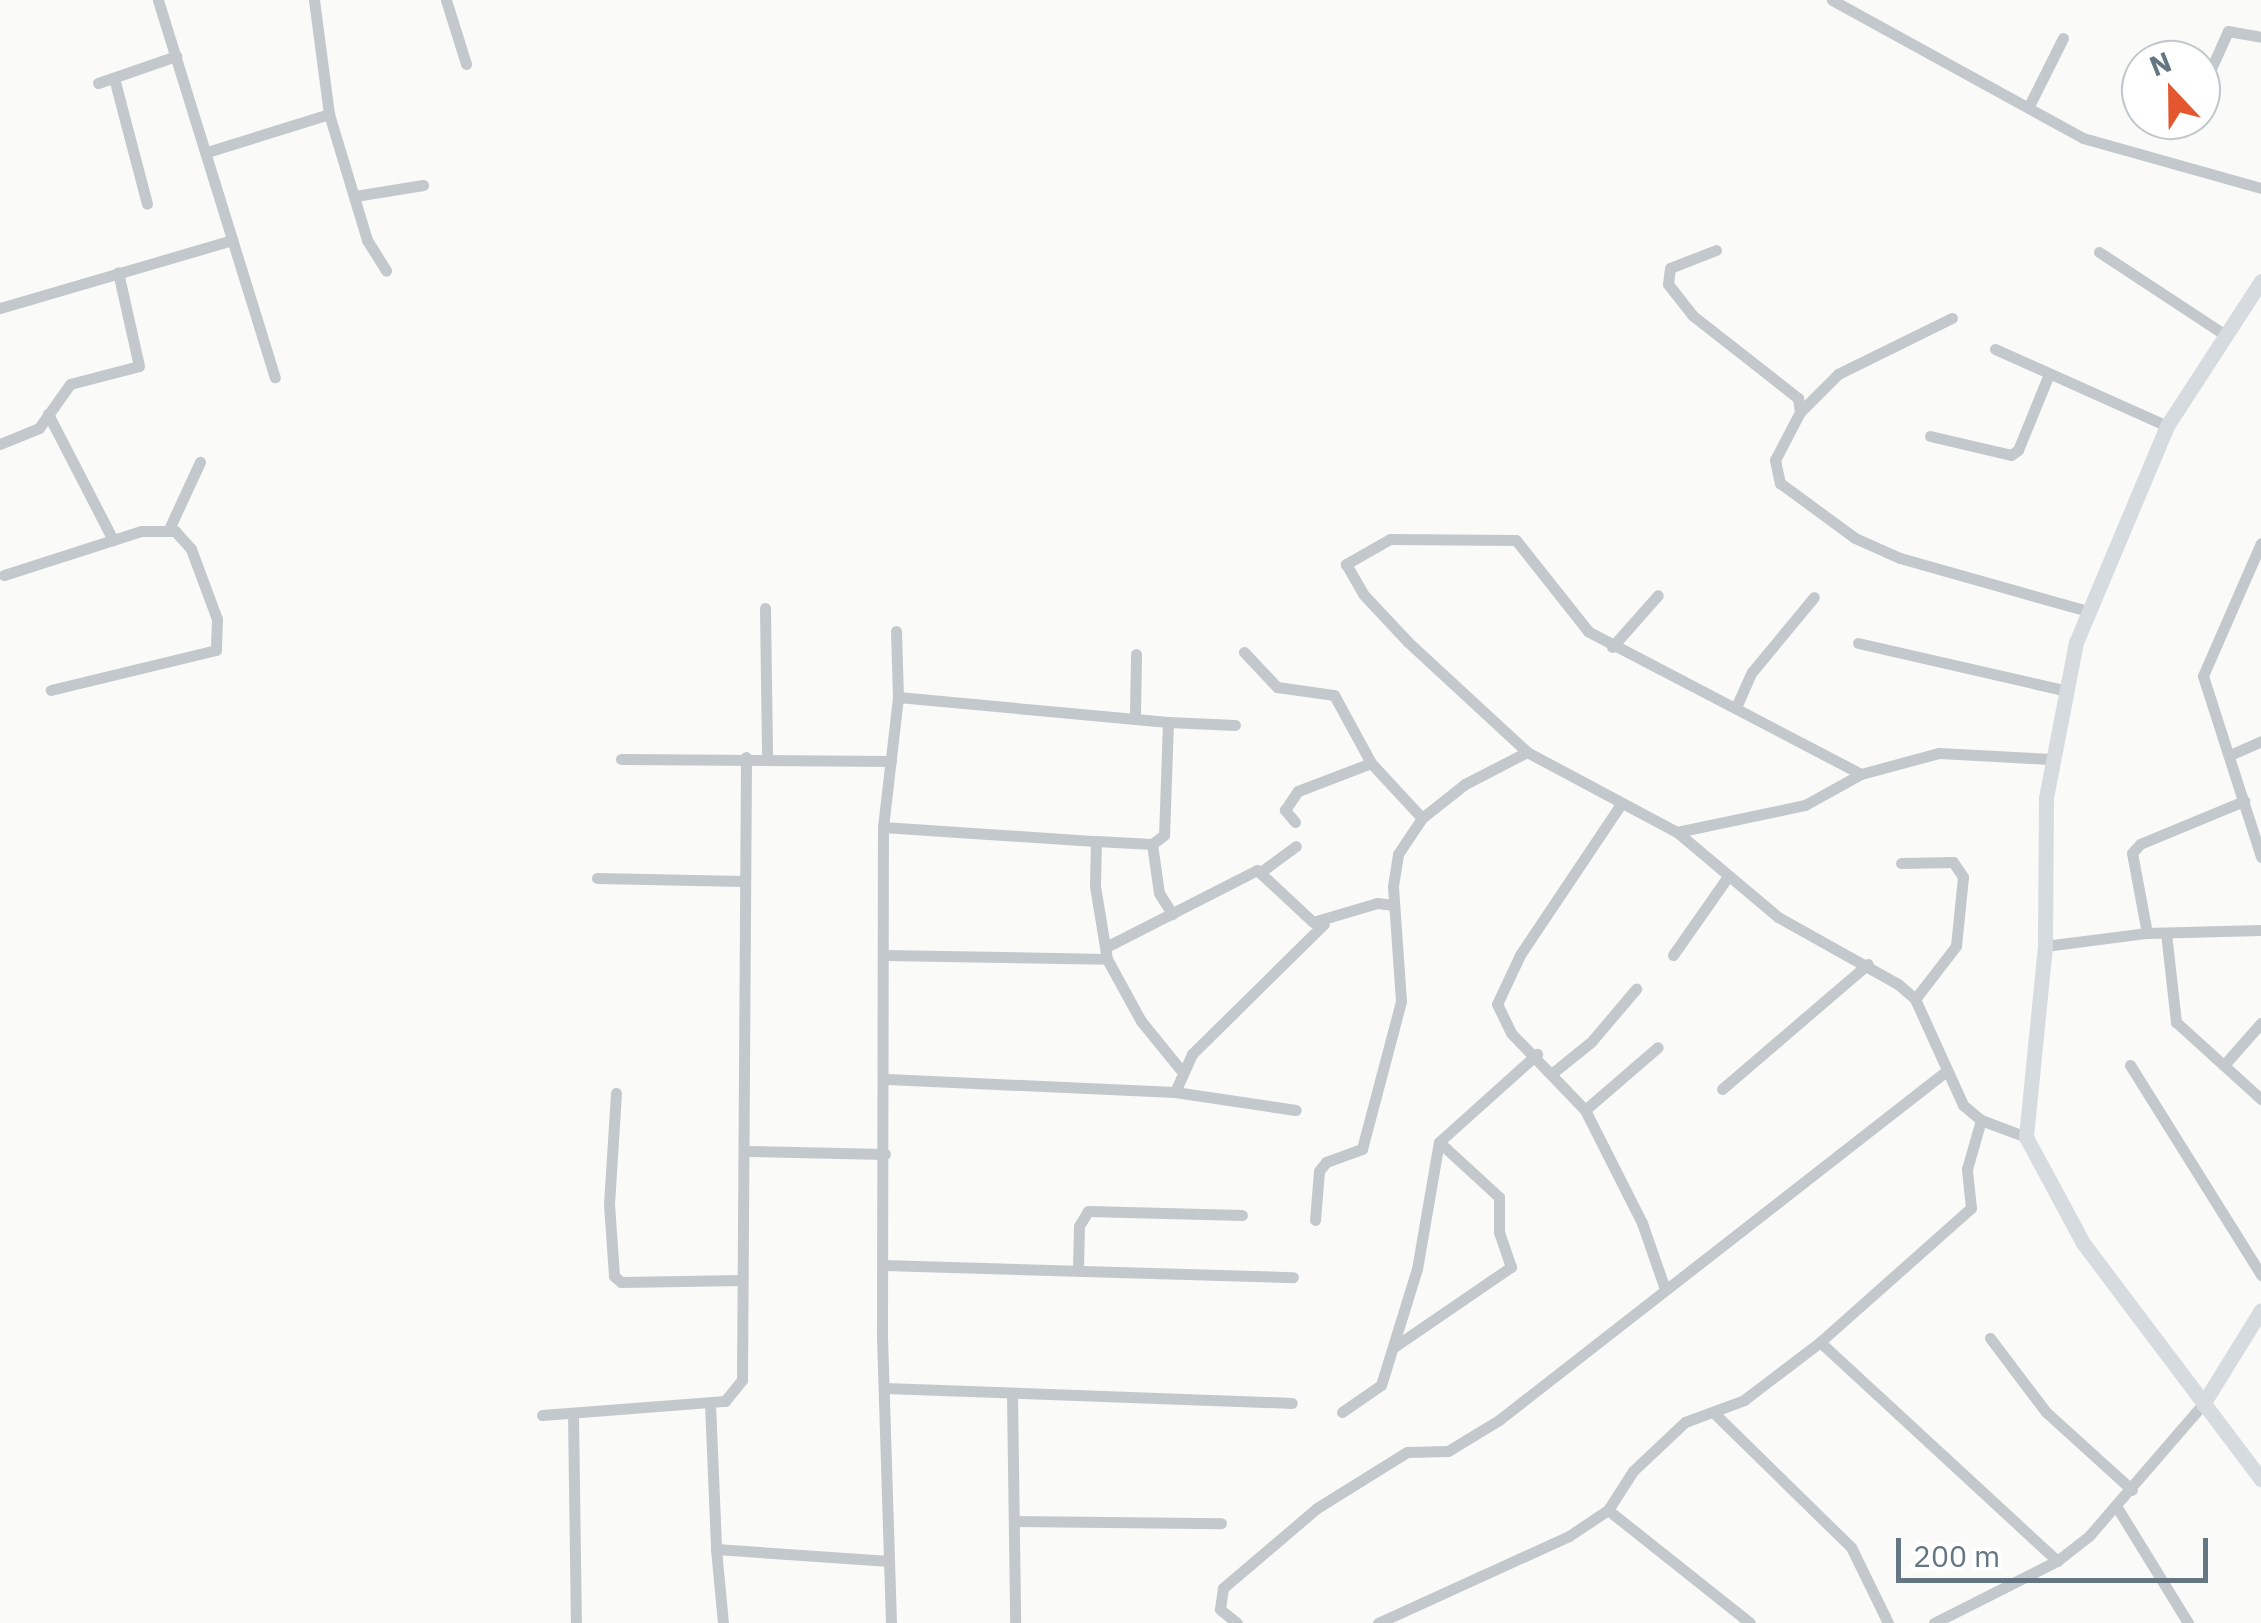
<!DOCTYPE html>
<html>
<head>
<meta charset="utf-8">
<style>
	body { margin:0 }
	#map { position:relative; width:2261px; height:1623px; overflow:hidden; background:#fafaf8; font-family:"IBM Plex Sans",sans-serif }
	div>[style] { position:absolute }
	.street>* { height:11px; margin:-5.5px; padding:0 5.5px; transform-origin:5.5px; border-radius:5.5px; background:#c3c8cc }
	.secondary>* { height:15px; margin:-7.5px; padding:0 7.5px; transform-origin:7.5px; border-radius:7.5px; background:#d6dbdf }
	span { translate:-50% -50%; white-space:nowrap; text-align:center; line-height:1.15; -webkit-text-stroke:10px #fff; paint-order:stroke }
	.north { position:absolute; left:2121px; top:40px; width:100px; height:100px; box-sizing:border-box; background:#fff; border:2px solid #c1c8cd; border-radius:50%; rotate:338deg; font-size:28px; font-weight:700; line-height:40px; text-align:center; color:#657683 }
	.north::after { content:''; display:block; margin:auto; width:35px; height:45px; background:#e4572e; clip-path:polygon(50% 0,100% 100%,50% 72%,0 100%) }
	.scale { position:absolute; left:1896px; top:1538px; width:312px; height:45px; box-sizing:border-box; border:5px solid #657683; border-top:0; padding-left:12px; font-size:30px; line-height:35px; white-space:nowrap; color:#657683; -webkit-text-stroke:8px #fff; paint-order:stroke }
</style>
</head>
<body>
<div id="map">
	<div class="street">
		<i style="left:158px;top:0;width:395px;rotate:72.8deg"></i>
		<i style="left:314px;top:0;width:115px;rotate:82.5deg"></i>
		<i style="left:329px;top:114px;width:132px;rotate:73.2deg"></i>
		<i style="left:367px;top:240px;width:36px;rotate:58deg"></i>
		<i style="left:446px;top:0;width:67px;rotate:72.6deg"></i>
		<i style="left:1832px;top:0;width:286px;rotate:28.8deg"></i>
		<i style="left:2083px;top:138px;width:185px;rotate:15.7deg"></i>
		<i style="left:114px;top:78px;width:130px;rotate:75.3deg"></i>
		<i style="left:98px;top:83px;width:83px;rotate:-19.1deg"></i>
		<i style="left:2204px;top:84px;width:58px;rotate:-65.6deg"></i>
		<i style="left:2228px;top:31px;width:34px;rotate:10deg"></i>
		<i style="left:2029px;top:106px;width:76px;rotate:-63.4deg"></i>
		<i style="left:207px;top:152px;width:128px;rotate:-17.3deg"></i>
		<i style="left:355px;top:196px;width:69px;rotate:-9.2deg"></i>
		<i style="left:1716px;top:250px;width:49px;rotate:158.6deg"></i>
		<i style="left:1670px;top:268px;width:16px;rotate:97deg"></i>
		<i style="left:1668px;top:284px;width:39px;rotate:52deg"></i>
		<i style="left:1692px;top:315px;width:135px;rotate:38.1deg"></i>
		<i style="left:1798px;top:398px;width:14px;rotate:82deg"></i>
		<i style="left:1800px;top:412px;width:54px;rotate:117.5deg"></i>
		<i style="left:1775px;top:460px;width:24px;rotate:78deg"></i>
		<i style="left:1780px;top:483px;width:93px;rotate:36.3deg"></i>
		<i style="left:1855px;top:538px;width:49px;rotate:24deg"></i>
		<i style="left:1900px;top:558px;width:194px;rotate:15.8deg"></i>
		<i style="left:2099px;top:252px;width:149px;rotate:33.3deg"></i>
		<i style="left:0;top:308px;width:242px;rotate:-16.3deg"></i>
		<i style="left:1995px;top:349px;width:188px;rotate:24.1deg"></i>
		<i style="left:1800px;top:412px;width:54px;rotate:-45deg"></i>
		<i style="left:1838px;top:374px;width:127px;rotate:-26.2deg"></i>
		<i style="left:48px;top:414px;width:142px;rotate:62.7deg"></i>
		<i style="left:1930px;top:436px;width:83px;rotate:13.2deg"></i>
		<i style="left:2011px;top:455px;width:9px;rotate:-36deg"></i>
		<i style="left:2018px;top:450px;width:82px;rotate:-67.8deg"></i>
		<i style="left:0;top:444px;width:42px;rotate:-22.3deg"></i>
		<i style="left:39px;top:428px;width:54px;rotate:-54.8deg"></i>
		<i style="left:70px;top:384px;width:71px;rotate:-14.6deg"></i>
		<i style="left:139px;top:366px;width:96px;rotate:-102.6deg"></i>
		<i style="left:169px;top:529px;width:74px;rotate:-65.2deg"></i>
		<i style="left:2261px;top:543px;width:145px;rotate:113.6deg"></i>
		<i style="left:2203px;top:676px;width:190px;rotate:72.2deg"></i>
		<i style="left:4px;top:575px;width:144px;rotate:-17.8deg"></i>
		<i style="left:141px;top:531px;width:34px"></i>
		<i style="left:175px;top:531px;width:24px;rotate:48deg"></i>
		<i style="left:191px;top:549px;width:75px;rotate:69.6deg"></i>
		<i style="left:217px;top:619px;width:31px;rotate:92deg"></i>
		<i style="left:216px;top:650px;width:170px;rotate:166.4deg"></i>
		<i style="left:765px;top:608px;width:148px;rotate:89.2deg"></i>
		<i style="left:896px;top:631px;width:66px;rotate:88.3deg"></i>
		<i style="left:1858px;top:643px;width:211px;rotate:12.9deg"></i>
		<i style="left:1612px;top:647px;width:69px;rotate:-48.5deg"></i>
		<i style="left:1244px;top:652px;width:48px;rotate:46.7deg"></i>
		<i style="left:1277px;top:687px;width:58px;rotate:8deg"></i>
		<i style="left:1334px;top:695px;width:77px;rotate:61.4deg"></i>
		<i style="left:1371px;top:763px;width:75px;rotate:47.2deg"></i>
		<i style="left:1737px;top:705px;width:36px;rotate:-66deg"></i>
		<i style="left:1752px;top:672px;width:97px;rotate:-50.4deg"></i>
		<i style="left:1135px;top:714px;width:60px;rotate:-89deg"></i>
		<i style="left:1168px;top:722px;width:67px;rotate:2.6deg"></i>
		<i style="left:2230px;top:755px;width:34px;rotate:-24deg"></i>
		<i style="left:621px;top:759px;width:270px;rotate:0.4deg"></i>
		<i style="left:1861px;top:774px;width:308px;rotate:-152.4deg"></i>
		<i style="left:1588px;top:631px;width:116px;rotate:-128.4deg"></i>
		<i style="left:1516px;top:540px;width:126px;rotate:-179.5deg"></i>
		<i style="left:1390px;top:539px;width:51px;rotate:150.4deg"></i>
		<i style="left:1346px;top:564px;width:34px;rotate:60deg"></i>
		<i style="left:1363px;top:594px;width:66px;rotate:46.8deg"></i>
		<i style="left:1408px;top:642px;width:162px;rotate:42.7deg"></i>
		<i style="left:1527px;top:752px;width:170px;rotate:28.1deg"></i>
		<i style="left:1677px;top:832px;width:132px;rotate:40.1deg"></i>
		<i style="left:1778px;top:917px;width:137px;rotate:29.2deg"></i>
		<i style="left:1898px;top:984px;width:23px;rotate:41deg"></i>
		<i style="left:1915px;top:999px;width:116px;rotate:65.6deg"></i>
		<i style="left:1963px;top:1105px;width:23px;rotate:40deg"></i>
		<i style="left:1981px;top:1120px;width:48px;rotate:20.7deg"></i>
		<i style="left:1621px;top:804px;width:182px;rotate:123.8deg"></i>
		<i style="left:1520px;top:955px;width:54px;rotate:115.1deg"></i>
		<i style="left:1497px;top:1004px;width:32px;rotate:64deg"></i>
		<i style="left:1511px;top:1033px;width:107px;rotate:46.1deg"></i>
		<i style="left:1585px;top:1110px;width:127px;rotate:63.2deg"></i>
		<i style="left:1642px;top:1223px;width:70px;rotate:70.8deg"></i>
		<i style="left:1295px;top:822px;width:16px;rotate:-130deg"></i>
		<i style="left:1285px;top:810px;width:23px;rotate:-56deg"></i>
		<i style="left:1298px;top:791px;width:78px;rotate:-21deg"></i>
		<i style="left:883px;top:827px;width:213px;rotate:3.8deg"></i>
		<i style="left:1677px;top:832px;width:131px;rotate:-11.9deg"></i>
		<i style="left:1805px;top:805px;width:64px;rotate:-29deg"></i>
		<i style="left:1861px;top:774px;width:81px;rotate:-15.1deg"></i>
		<i style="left:1939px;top:753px;width:112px;rotate:3.1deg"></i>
		<i style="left:1152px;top:844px;width:49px;rotate:81.9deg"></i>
		<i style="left:1159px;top:893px;width:25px;rotate:58deg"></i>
		<i style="left:1901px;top:863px;width:52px;rotate:-1.1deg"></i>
		<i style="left:1953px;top:862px;width:18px;rotate:56deg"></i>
		<i style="left:1963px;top:877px;width:69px;rotate:95.8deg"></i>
		<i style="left:1956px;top:946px;width:67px;rotate:127.7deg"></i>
		<i style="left:1262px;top:871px;width:42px;rotate:-36.3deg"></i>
		<i style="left:597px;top:878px;width:146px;rotate:1.2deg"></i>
		<i style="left:2147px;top:933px;width:81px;rotate:-100.6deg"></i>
		<i style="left:2132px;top:853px;width:12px;rotate:-48deg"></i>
		<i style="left:2140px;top:844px;width:113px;rotate:-22.5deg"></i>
		<i style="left:2166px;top:933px;width:90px;rotate:83.6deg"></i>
		<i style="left:2176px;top:1022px;width:115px;rotate:42.2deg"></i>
		<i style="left:1108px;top:946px;width:167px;rotate:-27deg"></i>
		<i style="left:1257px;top:870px;width:76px;rotate:42.9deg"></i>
		<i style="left:1313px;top:922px;width:67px;rotate:-16.5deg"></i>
		<i style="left:1377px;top:903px;width:17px;rotate:7deg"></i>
		<i style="left:2045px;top:946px;width:103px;rotate:-7.3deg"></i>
		<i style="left:2147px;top:933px;width:114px;rotate:-1.5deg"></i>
		<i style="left:885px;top:955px;width:222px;rotate:1deg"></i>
		<i style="left:1673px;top:955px;width:94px;rotate:-55deg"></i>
		<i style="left:2130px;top:1065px;width:248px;rotate:58deg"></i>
		<i style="left:2224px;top:1065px;width:56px;rotate:-48.6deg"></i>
		<i style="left:1555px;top:1071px;width:46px;rotate:-38.9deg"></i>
		<i style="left:1591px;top:1042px;width:70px;rotate:-49.7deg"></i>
		<i style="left:887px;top:1079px;width:288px;rotate:2.6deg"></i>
		<i style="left:1175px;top:1092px;width:42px;rotate:-65.9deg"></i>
		<i style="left:1192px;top:1054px;width:185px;rotate:-44.6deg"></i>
		<i style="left:1722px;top:1089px;width:192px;rotate:-40.6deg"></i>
		<i style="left:1175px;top:1092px;width:122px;rotate:8.5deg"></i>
		<i style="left:616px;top:1093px;width:111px;rotate:93.6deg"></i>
		<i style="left:609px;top:1204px;width:72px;rotate:86deg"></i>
		<i style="left:614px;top:1276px;width:9px;rotate:41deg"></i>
		<i style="left:621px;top:1282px;width:121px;rotate:-0.9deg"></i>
		<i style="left:1585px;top:1110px;width:96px;rotate:-40.8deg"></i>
		<i style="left:746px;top:1151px;width:139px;rotate:1.2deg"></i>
		<i style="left:1315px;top:1220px;width:49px;rotate:-85.3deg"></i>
		<i style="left:1319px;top:1171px;width:11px;rotate:-52deg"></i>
		<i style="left:1326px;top:1162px;width:38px;rotate:-20deg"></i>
		<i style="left:1362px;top:1149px;width:153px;rotate:-75.2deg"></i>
		<i style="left:1401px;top:1001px;width:115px;rotate:-94deg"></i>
		<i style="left:1393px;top:886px;width:32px;rotate:-81deg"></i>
		<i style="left:1398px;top:854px;width:43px;rotate:-56.3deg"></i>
		<i style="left:1422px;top:818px;width:55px;rotate:-38.3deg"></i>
		<i style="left:1465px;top:784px;width:70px;rotate:-27.3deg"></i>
		<i style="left:884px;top:1265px;width:409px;rotate:1.7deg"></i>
		<i style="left:1078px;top:1269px;width:43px;rotate:-88.7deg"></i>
		<i style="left:1079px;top:1226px;width:17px;rotate:-59deg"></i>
		<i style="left:1088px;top:1211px;width:154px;rotate:1.5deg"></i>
		<i style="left:1990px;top:1338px;width:93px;rotate:52.9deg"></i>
		<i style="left:2046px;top:1412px;width:116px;rotate:42.2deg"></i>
		<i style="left:1820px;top:1342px;width:323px;rotate:42.7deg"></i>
		<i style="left:1394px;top:1347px;width:142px;rotate:-34.4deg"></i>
		<i style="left:1511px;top:1267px;width:37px;rotate:-109deg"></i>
		<i style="left:1499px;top:1232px;width:35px;rotate:-90deg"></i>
		<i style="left:1499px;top:1197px;width:81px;rotate:-137.5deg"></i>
		<i style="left:885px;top:1388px;width:407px;rotate:2.1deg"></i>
		<i style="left:1012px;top:1394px;width:229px;rotate:89.2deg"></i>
		<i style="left:710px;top:1403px;width:146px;rotate:87.6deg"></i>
		<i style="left:716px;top:1549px;width:170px;rotate:4deg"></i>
		<i style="left:1342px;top:1412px;width:47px;rotate:-34.7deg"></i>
		<i style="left:1381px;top:1385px;width:121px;rotate:-72.8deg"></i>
		<i style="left:1417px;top:1269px;width:129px;rotate:-80.2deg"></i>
		<i style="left:1439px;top:1142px;width:132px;rotate:-41.9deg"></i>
		<i style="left:573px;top:1414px;width:209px;rotate:89.2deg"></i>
		<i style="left:1715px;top:1414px;width:190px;rotate:44.4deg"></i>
		<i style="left:1851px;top:1547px;width:85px;rotate:64deg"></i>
		<i style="left:542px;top:1415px;width:184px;rotate:-4.4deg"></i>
		<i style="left:725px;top:1401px;width:27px;rotate:-51deg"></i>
		<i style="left:742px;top:1380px;width:623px;rotate:-89.63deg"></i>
		<i style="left:2118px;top:1509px;width:134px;rotate:58.4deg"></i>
		<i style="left:1608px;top:1510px;width:181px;rotate:38.5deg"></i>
		<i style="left:1015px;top:1521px;width:206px;rotate:0.6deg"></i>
		<i style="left:716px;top:1549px;width:74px;rotate:84.6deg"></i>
		<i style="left:891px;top:1623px;width:293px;rotate:-91.8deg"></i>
		<i style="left:882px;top:1330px;width:503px;rotate:-89.89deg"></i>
		<i style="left:883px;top:827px;width:131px;rotate:-83.4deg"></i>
		<i style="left:898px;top:697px;width:271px;rotate:5.3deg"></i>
		<i style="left:1168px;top:722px;width:113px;rotate:92deg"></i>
		<i style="left:1164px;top:835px;width:15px;rotate:143deg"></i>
		<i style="left:1152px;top:844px;width:56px;rotate:-176.9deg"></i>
		<i style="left:1096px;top:841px;width:45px;rotate:91.3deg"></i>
		<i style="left:1095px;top:886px;width:74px;rotate:80.7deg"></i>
		<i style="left:1107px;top:959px;width:71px;rotate:61.3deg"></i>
		<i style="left:1141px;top:1021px;width:62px;rotate:50.9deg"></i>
		<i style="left:1237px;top:1623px;width:22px;rotate:-141deg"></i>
		<i style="left:1220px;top:1609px;width:21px;rotate:-82deg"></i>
		<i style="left:1223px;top:1588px;width:123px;rotate:-40.4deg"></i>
		<i style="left:1317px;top:1508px;width:106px;rotate:-31.9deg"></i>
		<i style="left:1407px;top:1452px;width:41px;rotate:-1.4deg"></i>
		<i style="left:1448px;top:1451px;width:60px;rotate:-31.3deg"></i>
		<i style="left:1499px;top:1420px;width:566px;rotate:-37.96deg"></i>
		<i style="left:1378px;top:1623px;width:210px;rotate:-24.5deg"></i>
		<i style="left:1569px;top:1536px;width:47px;rotate:-33.7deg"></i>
		<i style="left:1608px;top:1510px;width:46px;rotate:-57.3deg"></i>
		<i style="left:1633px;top:1471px;width:71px;rotate:-43.3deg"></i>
		<i style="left:1685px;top:1422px;width:63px;rotate:-20.4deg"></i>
		<i style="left:1744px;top:1400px;width:96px;rotate:-37.3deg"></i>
		<i style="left:1820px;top:1342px;width:202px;rotate:-41.6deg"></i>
		<i style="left:1971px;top:1208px;width:39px;rotate:-96deg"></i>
		<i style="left:1967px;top:1169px;width:51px;rotate:-74.1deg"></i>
		<i style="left:1934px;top:1623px;width:138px;rotate:-26.8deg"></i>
		<i style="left:2057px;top:1561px;width:41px;rotate:-38deg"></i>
		<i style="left:2089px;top:1536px;width:174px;rotate:-49.2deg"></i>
	</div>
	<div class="secondary">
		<i style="left:2261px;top:281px;width:173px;rotate:123deg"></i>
		<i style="left:2167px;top:426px;width:234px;rotate:112.8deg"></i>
		<i style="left:2076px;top:642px;width:159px;rotate:100.9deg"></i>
		<i style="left:2046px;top:798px;width:148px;rotate:90.4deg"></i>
		<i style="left:2045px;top:946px;width:192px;rotate:95.7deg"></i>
		<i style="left:2026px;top:1137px;width:120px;rotate:61.7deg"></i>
		<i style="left:2083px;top:1243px;width:296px;rotate:53deg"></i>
		<i style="left:2203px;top:1404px;width:110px;rotate:-58.3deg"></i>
	</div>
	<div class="north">N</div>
	<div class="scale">200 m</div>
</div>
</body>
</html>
